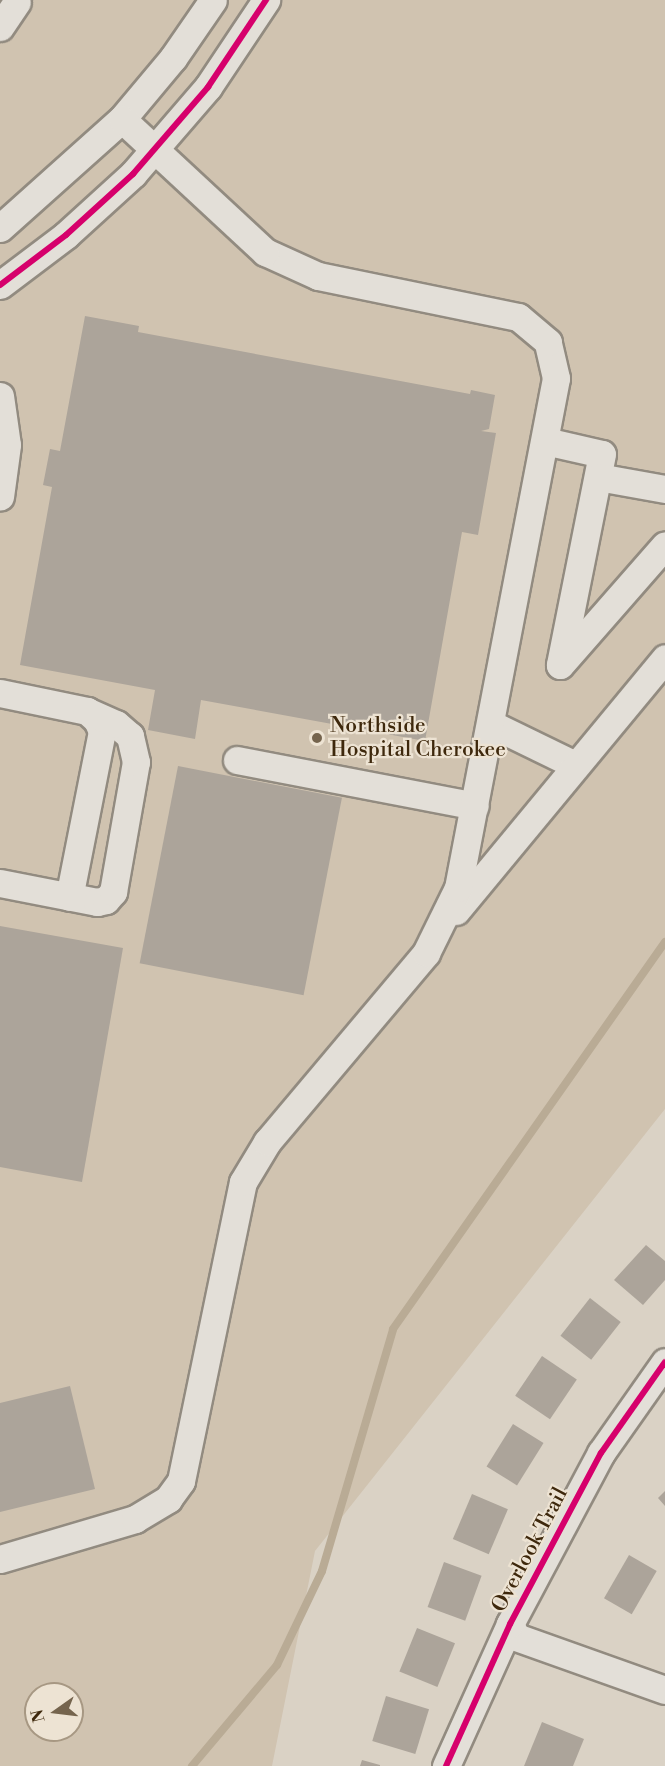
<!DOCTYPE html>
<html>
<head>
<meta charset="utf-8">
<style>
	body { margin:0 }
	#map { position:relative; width:665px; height:1766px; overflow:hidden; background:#dad2c5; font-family:"Libre Bodoni",serif }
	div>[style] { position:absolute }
	.green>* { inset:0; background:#d0c3b0 }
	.stream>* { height:8px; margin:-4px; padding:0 4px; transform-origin:4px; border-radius:4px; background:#b9ab95 }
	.building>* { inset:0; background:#aca49a; transform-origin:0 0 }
	.roads { filter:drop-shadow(2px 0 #928b80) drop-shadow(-2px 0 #928b80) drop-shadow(0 2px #928b80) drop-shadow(0 -2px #928b80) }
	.minor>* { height:27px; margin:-13.5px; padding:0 13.5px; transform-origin:13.5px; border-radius:13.5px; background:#e3dfd8 }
	.cycleway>* { height:6px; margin:-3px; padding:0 3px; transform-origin:3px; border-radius:3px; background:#d6006c }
	.dots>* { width:16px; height:16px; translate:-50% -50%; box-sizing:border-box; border:3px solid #ede3d3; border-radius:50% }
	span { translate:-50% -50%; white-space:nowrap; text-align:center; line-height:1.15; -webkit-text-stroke:4.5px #ede3d3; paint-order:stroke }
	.poi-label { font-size:21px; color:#3e280c }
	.left { translate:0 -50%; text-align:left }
	.street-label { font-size:21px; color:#3e280c }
	.north { position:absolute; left:24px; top:1682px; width:60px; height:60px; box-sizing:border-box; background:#ede3d3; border:2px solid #a79883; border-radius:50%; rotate:256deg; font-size:16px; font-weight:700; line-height:24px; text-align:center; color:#3e280c }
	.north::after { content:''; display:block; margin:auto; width:21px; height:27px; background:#75644d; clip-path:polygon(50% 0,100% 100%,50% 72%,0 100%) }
</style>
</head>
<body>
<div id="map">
	<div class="green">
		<i style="clip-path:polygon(evenodd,0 0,665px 0,665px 1109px,315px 1551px,272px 1766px,0 1766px,0 0,36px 1694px,72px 1694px,72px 1730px,36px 1730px,36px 1694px)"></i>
	</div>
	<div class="stream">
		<i style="left:192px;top:1766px;width:132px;rotate:-49.9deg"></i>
		<i style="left:277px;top:1665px;width:104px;rotate:-64.4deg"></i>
		<i style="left:322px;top:1571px;width:252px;rotate:-73.6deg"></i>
		<i style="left:393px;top:1329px;width:473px;rotate:-54.9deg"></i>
	</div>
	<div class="building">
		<i style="clip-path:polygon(85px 316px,139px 326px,138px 332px,470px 394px,471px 390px,495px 395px,489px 429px,481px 431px,496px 433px,478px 535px,462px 532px,425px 741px,201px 700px,195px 739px,148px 730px,155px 690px,20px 665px,52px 487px,43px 485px,50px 449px,60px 451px)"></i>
		<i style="left:178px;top:766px;width:167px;height:201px;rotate:11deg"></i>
		<i style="clip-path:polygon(0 926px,123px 948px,82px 1182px,0 1167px)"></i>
		<i style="clip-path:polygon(646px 1245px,665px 1261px,665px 1280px,643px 1305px,614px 1280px)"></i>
		<i style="left:590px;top:1298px;width:39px;height:48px;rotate:38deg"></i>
		<i style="left:542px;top:1356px;width:42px;height:48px;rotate:34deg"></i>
		<i style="clip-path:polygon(70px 1386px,95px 1489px,0 1512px,0 1403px)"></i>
		<i style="left:513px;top:1424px;width:36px;height:50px;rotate:32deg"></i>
		<i style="clip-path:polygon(665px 1491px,665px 1506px,658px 1498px)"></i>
		<i style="left:472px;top:1494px;width:39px;height:49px;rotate:23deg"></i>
		<i style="left:629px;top:1555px;width:32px;height:50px;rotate:30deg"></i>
		<i style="left:444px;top:1562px;width:40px;height:48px;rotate:20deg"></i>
		<i style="left:417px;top:1628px;width:41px;height:47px;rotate:22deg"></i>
		<i style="left:386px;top:1696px;width:45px;height:47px;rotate:17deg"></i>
		<i style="clip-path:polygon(542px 1722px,584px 1739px,573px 1766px,524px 1766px)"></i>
		<i style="clip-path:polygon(362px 1760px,380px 1765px,380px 1766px,360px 1766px)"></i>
	</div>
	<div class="roads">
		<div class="minor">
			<i style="left:0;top:27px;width:30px;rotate:-56deg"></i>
			<i style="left:0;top:228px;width:164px;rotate:-41.8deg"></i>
			<i style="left:122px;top:119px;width:80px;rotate:-50.1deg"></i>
			<i style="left:173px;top:58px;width:70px;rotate:-55.4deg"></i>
			<i style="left:0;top:285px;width:83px;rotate:-37.1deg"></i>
			<i style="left:66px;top:235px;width:91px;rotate:-42.3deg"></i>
			<i style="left:133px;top:174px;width:115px;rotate:-49.2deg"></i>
			<i style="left:208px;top:87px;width:105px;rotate:-56.3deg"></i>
			<i style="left:0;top:396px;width:49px;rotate:81.9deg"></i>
			<i style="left:7px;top:445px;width:52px;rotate:97.7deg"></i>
			<i style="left:545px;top:441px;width:58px;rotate:12.8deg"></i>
			<i style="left:602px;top:454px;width:215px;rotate:101.3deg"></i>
			<i style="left:560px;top:665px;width:159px;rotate:-48.8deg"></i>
			<i style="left:598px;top:477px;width:68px;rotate:10.2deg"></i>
			<i style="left:0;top:693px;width:89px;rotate:11.7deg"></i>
			<i style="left:87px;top:711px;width:13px;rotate:42deg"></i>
			<i style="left:97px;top:720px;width:12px;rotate:66deg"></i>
			<i style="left:102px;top:731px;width:169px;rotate:101.2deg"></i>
			<i style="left:491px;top:724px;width:93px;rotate:26deg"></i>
			<i style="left:237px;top:760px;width:242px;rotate:10.9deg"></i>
			<i style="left:0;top:883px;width:99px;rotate:11.1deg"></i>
			<i style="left:97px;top:902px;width:9px;rotate:-13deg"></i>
			<i style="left:106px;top:900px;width:11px;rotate:-49deg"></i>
			<i style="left:113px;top:892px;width:132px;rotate:-80deg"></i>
			<i style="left:136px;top:762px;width:27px;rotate:-103deg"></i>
			<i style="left:130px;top:736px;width:18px;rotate:-139deg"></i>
			<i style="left:116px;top:724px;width:32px;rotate:-156deg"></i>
			<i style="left:456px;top:911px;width:328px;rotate:-50.4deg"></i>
			<i style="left:0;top:1559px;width:141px;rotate:-16.5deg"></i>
			<i style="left:135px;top:1519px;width:39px;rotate:-31deg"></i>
			<i style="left:168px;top:1499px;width:22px;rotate:-54deg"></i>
			<i style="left:181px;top:1481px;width:305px;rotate:-78.3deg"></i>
			<i style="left:243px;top:1182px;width:47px;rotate:-59deg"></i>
			<i style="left:267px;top:1142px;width:247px;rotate:-49.9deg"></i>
			<i style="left:426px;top:953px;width:72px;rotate:-63.8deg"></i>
			<i style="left:458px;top:888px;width:519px;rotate:-79.12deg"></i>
			<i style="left:556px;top:378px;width:37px;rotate:-103deg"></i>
			<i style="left:548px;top:342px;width:39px;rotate:-140deg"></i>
			<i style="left:518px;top:317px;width:204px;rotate:-168.4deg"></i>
			<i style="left:318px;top:276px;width:58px;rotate:-155.6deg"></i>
			<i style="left:265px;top:252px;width:195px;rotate:-137.1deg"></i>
			<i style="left:510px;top:1624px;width:14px;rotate:65deg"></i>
			<i style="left:516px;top:1637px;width:158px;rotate:19.6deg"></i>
			<i style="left:446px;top:1766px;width:156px;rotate:-65.7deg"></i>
			<i style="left:510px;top:1624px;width:194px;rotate:-62deg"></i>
			<i style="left:601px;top:1453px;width:111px;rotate:-54.9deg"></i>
		</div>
	</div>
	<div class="cycleway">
		<i style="left:0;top:285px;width:83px;rotate:-37.1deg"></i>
		<i style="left:66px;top:235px;width:91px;rotate:-42.3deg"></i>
		<i style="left:133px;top:174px;width:115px;rotate:-49.2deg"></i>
		<i style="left:208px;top:87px;width:105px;rotate:-56.3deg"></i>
		<i style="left:446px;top:1766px;width:156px;rotate:-65.7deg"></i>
		<i style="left:510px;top:1624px;width:194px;rotate:-62deg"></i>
		<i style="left:601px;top:1453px;width:111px;rotate:-54.9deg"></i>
	</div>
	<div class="dots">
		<i style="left:317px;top:738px;background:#75644d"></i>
	</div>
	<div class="poi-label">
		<span class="left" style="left:330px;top:738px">Northside<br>Hospital Cherokee</span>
	</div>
	<div class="street-label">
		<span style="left:530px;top:1550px;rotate:-62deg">Overlook Trail</span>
	</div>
	<div class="north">N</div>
</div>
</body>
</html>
